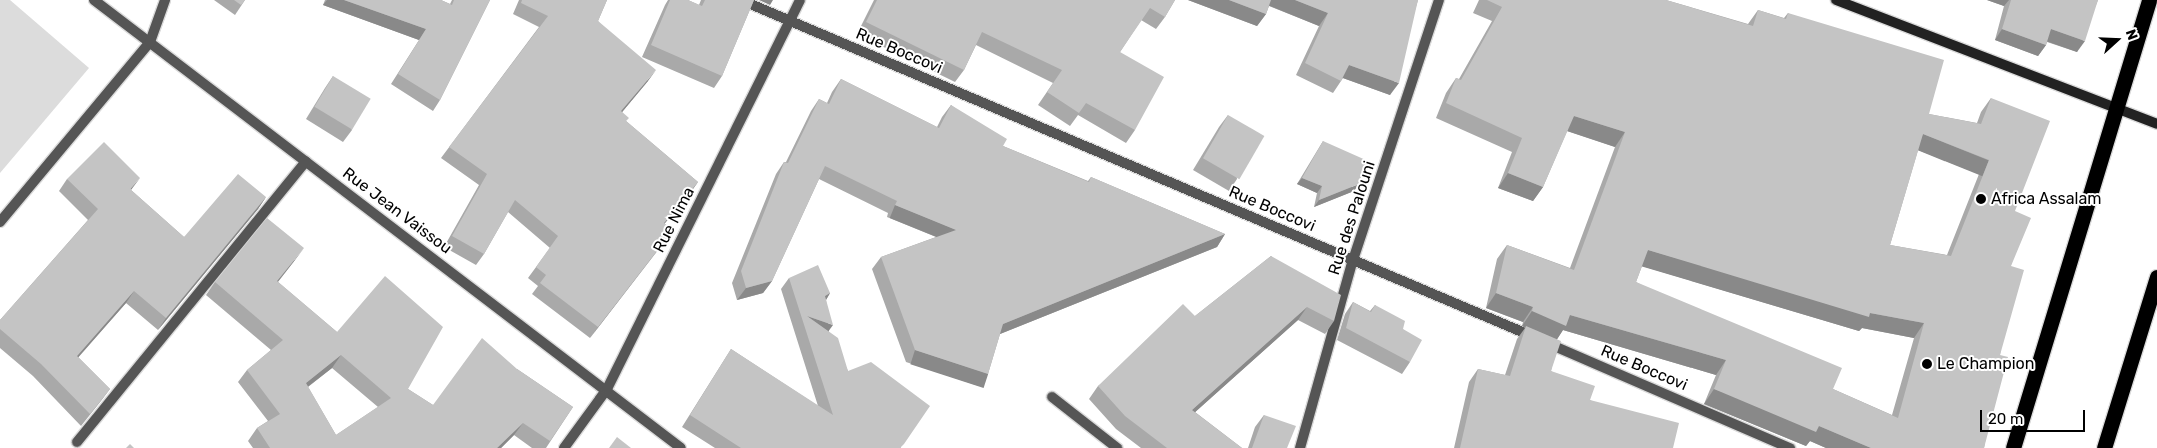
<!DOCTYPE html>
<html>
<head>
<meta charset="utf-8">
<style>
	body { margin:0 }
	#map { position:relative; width:2157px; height:448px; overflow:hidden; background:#fff; font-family:Rubik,sans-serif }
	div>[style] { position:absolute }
	.green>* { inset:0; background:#dcdcdc }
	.roads { filter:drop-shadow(1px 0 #dbdbdb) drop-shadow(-1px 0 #dbdbdb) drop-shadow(0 1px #dbdbdb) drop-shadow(0 -1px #dbdbdb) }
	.street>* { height:10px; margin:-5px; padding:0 5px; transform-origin:5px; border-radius:5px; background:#555 }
	.secondary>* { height:10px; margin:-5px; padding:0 5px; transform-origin:5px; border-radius:5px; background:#222 }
	.highway>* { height:15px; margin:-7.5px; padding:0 7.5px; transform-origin:7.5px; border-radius:7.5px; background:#000 }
	.wall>* { inset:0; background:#a9a9a9 }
	.shaded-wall>* { inset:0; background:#898989; transform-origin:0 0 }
	.building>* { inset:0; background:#c4c4c4; transform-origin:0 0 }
	.dots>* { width:14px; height:14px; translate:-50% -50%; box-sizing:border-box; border:2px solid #fff; border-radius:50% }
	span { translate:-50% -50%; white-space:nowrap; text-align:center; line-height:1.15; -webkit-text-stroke:4px #fff; paint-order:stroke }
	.street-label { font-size:16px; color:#000 }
	.poi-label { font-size:16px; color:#000 }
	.left { translate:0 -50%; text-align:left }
	.north { position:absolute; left:2092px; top:15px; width:50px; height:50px; -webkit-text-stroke:4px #fff; paint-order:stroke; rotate:70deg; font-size:14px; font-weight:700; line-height:20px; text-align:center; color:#000 }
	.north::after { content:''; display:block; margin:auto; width:18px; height:22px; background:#000; clip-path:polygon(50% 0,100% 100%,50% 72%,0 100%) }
	.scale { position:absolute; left:1980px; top:410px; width:105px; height:22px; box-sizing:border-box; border:2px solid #000; border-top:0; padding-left:6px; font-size:15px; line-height:18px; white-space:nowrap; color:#000; -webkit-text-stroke:4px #fff; paint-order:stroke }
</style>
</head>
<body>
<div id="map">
	<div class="green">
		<i style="clip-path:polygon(0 0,10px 0,89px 68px,0 173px)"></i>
	</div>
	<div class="roads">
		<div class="street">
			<i style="left:94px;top:0;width:738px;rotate:37.35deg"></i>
			<i style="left:741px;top:0;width:862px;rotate:23.02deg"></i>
			<i style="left:0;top:222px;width:234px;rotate:-50.2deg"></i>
			<i style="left:150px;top:42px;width:45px;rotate:-70.3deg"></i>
			<i style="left:1547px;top:343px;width:265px;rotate:23.4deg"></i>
			<i style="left:1052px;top:397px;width:83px;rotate:38.1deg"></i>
			<i style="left:77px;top:442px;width:362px;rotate:-50.8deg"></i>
			<i style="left:564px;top:448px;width:73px;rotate:-53.9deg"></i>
			<i style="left:607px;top:389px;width:434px;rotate:-63.6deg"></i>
			<i style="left:1300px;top:448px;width:195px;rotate:-74.3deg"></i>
			<i style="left:1353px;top:260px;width:274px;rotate:-71.7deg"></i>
		</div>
		<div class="secondary">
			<i style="left:1836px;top:0;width:344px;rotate:21.1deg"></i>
		</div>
		<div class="highway">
			<i style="left:2013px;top:448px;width:468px;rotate:-73.1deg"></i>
			<i style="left:2104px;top:448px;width:179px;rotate:-72.8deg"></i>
		</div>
	</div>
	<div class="wall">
		<i style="clip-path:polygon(214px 0,245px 0,235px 15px)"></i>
		<i style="clip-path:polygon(325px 0,441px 0,450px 4px,452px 0,490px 0,440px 100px,433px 111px,391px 84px,419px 40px,323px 5px)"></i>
		<i style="clip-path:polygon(519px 0,607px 0,598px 21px,648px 81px,622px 112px,626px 121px,698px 182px,690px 193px,664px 224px,673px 230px,590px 338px,532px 294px,538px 286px,528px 278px,550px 248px,508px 212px,484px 254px,476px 265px,444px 247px,479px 185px,441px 158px,539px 27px,513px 14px)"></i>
		<i style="clip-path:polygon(668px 0,688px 0,699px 5px,701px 0,754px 0,722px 76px,714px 88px,642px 57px,665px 5px)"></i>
		<i style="clip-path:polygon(874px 0,1175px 0,1165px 17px,1156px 29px,1141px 20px,1120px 52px,1135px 130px,1126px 143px,1078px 115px,1070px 126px,1038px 105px,1053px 83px,976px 45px,964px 70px,955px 82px,857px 34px)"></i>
		<i style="clip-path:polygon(1188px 0,1418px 0,1390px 95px,1343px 78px,1333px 93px,1296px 75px,1319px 26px,1269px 6px,1266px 14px,1257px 26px)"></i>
		<i style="clip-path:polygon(evenodd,1479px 0,1666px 0,1748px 24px,1758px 10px,1784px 18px,1788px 13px,1929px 114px,1977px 123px,1981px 112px,1991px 98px,2015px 211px,2011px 266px,2000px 355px,1984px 448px,1826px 448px,1810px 441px,1806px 446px,1704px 404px,1716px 375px,1563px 330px,1557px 339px,1551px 371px,1590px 400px,1673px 448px,1454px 448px,1469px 382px,1478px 369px,1505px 375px,1517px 339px,1525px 328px,1522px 326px,1523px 322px,1486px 308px,1497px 259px,1507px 245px,1570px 268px,1615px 147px,1567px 131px,1543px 187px,1533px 201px,1498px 188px,1512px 152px,1436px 118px,1446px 93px,1456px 78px,1459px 79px,1492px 21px,1473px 13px,1479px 0,1918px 150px,1979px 174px,1947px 255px,1890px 245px,1918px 150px,1479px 0,1642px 266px,1859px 331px,1862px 328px,1914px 338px,1892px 415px,1833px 389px,1636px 282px,1642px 266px)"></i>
		<i style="clip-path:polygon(1987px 0,2098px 0,2077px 52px,2047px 42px,2046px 45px,2038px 56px,1995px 40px,2004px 6px)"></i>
		<i style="clip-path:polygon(333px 76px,352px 130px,343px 142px,306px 119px,325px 88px)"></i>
		<i style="clip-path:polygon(841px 79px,937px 127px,942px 117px,951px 105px,1003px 146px,1088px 181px,1091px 177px,1225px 234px,1217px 247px,1000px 334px,988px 374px,979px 386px,906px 362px,872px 269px,881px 257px,936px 237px,887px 217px,888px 213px,819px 179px,772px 281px,763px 293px,737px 300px,732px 283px,776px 174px,784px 162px,786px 162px,811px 111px,819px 99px,827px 103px,832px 92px)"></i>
		<i style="clip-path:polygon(1228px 115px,1237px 179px,1229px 191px,1193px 170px,1219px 127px)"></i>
		<i style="clip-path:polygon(1323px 141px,1354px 191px,1314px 207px,1317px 193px,1297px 184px)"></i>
		<i style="clip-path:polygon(67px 179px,131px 190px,184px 237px,266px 197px,258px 209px,158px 330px,126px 303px,78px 357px,110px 389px,101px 401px,81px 426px,33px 376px,0 348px,0 320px,88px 220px,59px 191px)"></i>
		<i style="clip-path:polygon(1271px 256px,1334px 321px,1325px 334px,1298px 320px,1195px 412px,1242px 448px,1141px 448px,1116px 429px,1089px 399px,1098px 386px,1195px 316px)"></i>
		<i style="clip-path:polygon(evenodd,295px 260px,278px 282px,337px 332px,408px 389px,433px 405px,517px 369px,573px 407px,546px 448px,532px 448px,514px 435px,501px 448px,253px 448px,248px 441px,257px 428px,268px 421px,238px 382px,247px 370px,271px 350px,206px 295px,215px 282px,295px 260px,332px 368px,378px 407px,336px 435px,308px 387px,332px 368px)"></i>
		<i style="clip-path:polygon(789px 278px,830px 293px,826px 300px,829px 332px,848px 371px,901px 448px,715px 448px,682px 427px,731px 349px,818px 406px,781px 289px)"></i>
		<i style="clip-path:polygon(1353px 302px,1370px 311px,1375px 305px,1403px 329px,1410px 362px,1402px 374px,1337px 340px,1345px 314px)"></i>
		<i style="clip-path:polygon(1264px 415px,1287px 448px,1248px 448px,1255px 427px)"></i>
	</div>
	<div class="shaded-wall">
		<i style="clip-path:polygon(327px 0,344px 0,426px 29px,419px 40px,323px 5px)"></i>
		<i style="clip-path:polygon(759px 0,773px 0,770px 5px)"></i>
		<i style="clip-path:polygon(1188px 0,1229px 0,1266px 14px,1257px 26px)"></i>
		<i style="clip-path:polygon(1268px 0,1295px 0,1328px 13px,1319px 26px,1265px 4px)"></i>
		<i style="clip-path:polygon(1987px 0,2009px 0,2004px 6px)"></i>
		<i style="clip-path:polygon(2002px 29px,2046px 45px,2038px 56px,1995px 40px)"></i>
		<i style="clip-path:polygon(2051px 29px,2085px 41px,2077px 52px,2043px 40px)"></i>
		<i style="clip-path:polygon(1349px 65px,1399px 83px,1390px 95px,1340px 77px)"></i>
		<i style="clip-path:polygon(656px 70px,648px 81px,613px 123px,621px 111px)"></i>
		<i style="clip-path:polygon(1574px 116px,1625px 132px,1615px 147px,1564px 130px)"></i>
		<i style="left:1923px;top:134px;width:71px;height:17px;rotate:22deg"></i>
		<i style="clip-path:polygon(1508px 173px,1543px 187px,1533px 201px,1498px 188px)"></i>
		<i style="clip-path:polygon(140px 178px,131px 190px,130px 189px)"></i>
		<i style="clip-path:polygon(1302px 178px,1322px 186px,1317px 193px,1297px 184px)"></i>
		<i style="clip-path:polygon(698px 182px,690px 193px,656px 234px,664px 223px)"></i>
		<i style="clip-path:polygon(1359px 184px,1354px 191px,1314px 207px,1319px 200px)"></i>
		<i style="clip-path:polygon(266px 197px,258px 209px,158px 330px,166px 318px)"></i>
		<i style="left:895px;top:205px;width:66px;height:14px;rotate:22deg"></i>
		<i style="clip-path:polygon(673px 230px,665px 241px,590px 338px,598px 327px)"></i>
		<i style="clip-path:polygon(1225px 234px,1217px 247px,995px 336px,1003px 324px)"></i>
		<i style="clip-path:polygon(304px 248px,295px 260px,268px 294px,277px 281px)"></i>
		<i style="clip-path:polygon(1648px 250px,1870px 313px,1924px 323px,1914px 338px,1862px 328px,1859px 331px,1637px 265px)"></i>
		<i style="clip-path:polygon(772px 281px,763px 293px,737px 300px,746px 288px)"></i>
		<i style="clip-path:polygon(134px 291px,126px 303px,69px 368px,77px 356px)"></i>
		<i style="clip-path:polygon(830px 293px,823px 305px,825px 296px)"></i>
		<i style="clip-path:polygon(1496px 293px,1533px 307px,1523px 322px,1486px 308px)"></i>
		<i style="clip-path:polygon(1307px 307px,1298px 320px,1183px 423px,1192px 410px)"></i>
		<i style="clip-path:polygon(1532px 311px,1570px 315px,1726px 360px,1716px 375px,1563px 330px,1556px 341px,1522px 326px)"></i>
		<i style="clip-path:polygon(807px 316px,833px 325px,825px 336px)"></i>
		<i style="left:915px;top:350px;width:77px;height:15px;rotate:18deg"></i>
		<i style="clip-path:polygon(341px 355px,332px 368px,297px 395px,306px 383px)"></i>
		<i style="clip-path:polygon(1714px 389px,1819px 426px,1871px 448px,1826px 448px,1810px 441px,1806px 446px,1704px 404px)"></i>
		<i style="clip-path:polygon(523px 423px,514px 435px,501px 448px,497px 448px)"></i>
	</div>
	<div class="building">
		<i style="clip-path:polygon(234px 0,245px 0,241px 5px)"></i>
		<i style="clip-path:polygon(344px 0,441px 0,452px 5px,454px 0,490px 0,440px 100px,398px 74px,426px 29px)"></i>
		<i style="clip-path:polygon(522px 0,607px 0,598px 21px,656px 70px,621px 111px,629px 118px,626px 121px,698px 182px,664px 223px,673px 230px,598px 327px,540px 283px,546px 275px,536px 267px,558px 236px,515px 200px,484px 254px,452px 236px,487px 174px,449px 147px,548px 16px,521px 3px)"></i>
		<i style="clip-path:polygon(670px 0,688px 0,702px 6px,705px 0,754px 0,722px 76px,651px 45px)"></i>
		<i style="clip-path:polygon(877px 0,1175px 0,1165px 17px,1150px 8px,1120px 52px,1164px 77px,1135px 130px,1086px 103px,1079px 113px,1047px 92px,1062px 70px,982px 32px,964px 70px,866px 22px)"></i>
		<i style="clip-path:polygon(1229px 0,1271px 0,1266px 14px)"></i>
		<i style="clip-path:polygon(1295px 0,1418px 0,1399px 83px,1349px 65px,1341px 81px,1305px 63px,1328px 13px)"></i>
		<i style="clip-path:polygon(evenodd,1487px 0,1666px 0,1753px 26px,1758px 10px,1786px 19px,1788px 13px,1944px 60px,1929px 114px,1981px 124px,1991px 98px,2050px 121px,2015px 211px,2031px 218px,2011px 266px,2024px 270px,2000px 355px,2008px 357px,1984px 448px,1871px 448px,1819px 426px,1816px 432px,1714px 389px,1726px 360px,1570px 315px,1566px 326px,1532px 311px,1533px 307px,1496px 293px,1507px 245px,1574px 270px,1625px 132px,1574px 116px,1543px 187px,1508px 173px,1522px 138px,1446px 103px,1456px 78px,1461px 80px,1502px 7px,1487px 0,1923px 134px,1989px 160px,1951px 256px,1890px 245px,1923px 134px,1487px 0,1648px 250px,1869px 317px,1870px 313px,1924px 323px,1898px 418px,1833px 389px,1842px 368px,1636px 282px,1648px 250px)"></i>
		<i style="clip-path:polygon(2011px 0,2098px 0,2085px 41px,2051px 29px,2046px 45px,2002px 29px)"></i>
		<i style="left:333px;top:76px;width:44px;height:36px;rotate:31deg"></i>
		<i style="clip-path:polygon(841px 79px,939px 128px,951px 105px,1007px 139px,1003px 146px,1089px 182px,1091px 177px,1225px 234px,1003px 324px,988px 374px,915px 350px,881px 257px,956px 230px,895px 205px,897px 201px,825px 166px,772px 281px,746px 288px,741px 271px,784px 162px,788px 163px,819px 99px,829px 104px)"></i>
		<i style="left:1228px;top:115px;width:42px;height:50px;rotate:30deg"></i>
		<i style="clip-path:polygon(1323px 141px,1368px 161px,1359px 184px,1319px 200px,1322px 186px,1302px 178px)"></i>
		<i style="clip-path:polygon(104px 142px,140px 178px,130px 189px,184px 237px,238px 174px,266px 197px,166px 318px,134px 291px,77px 356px,110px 389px,90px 414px,41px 364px,0 329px,0 320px,98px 209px,67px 179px)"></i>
		<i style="clip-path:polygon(evenodd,267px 218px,304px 248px,277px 281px,337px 332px,385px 276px,443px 327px,408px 389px,433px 405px,482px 338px,517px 369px,573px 407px,550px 441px,523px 423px,497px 448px,270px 448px,257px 428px,280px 414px,247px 370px,283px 340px,215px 282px,267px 218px,341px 355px,391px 398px,336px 435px,306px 383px,341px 355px)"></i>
		<i style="clip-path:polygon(1271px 256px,1341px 295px,1334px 321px,1307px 307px,1192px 410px,1242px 448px,1167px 448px,1125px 416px,1098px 386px,1183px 304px,1195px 316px)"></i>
		<i style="clip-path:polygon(818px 265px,830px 293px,825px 296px,833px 325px,807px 316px,838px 338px,848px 371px,871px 362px,930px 406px,904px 444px,900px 448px,741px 448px,690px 415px,731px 349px,833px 415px,789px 278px)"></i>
		<i style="clip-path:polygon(1353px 302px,1371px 312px,1375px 305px,1405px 321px,1403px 329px,1422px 340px,1410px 362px,1346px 328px)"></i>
		<i style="clip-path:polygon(1526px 326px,1561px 341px,1551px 371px,1595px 386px,1590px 400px,1679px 423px,1673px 448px,1460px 448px,1478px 369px,1510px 376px)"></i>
		<i style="clip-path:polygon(1264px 415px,1296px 426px,1287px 448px,1252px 448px)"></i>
		<i style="clip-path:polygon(617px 437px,631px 448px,609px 448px)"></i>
		<i style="clip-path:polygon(130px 444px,134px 448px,126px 448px)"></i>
	</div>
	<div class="dots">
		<i style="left:1981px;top:199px;background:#000"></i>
		<i style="left:1927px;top:364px;background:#000"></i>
	</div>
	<div class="street-label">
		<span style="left:899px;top:51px;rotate:23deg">Rue Boccovi</span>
		<span style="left:1272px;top:209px;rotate:23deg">Rue Boccovi</span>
		<span style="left:397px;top:211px;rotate:37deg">Rue Jean Vaissou</span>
		<span style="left:1352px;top:218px;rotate:-72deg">Rue des Palouni</span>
		<span style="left:674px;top:220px;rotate:-63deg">Rue Nima</span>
		<span style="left:1644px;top:368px;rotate:23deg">Rue Boccovi</span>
	</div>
	<div class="poi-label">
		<span class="left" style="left:1991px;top:199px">Africa Assalam</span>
		<span class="left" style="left:1937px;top:364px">Le Champion</span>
	</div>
	<div class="north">N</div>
	<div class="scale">20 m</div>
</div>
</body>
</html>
